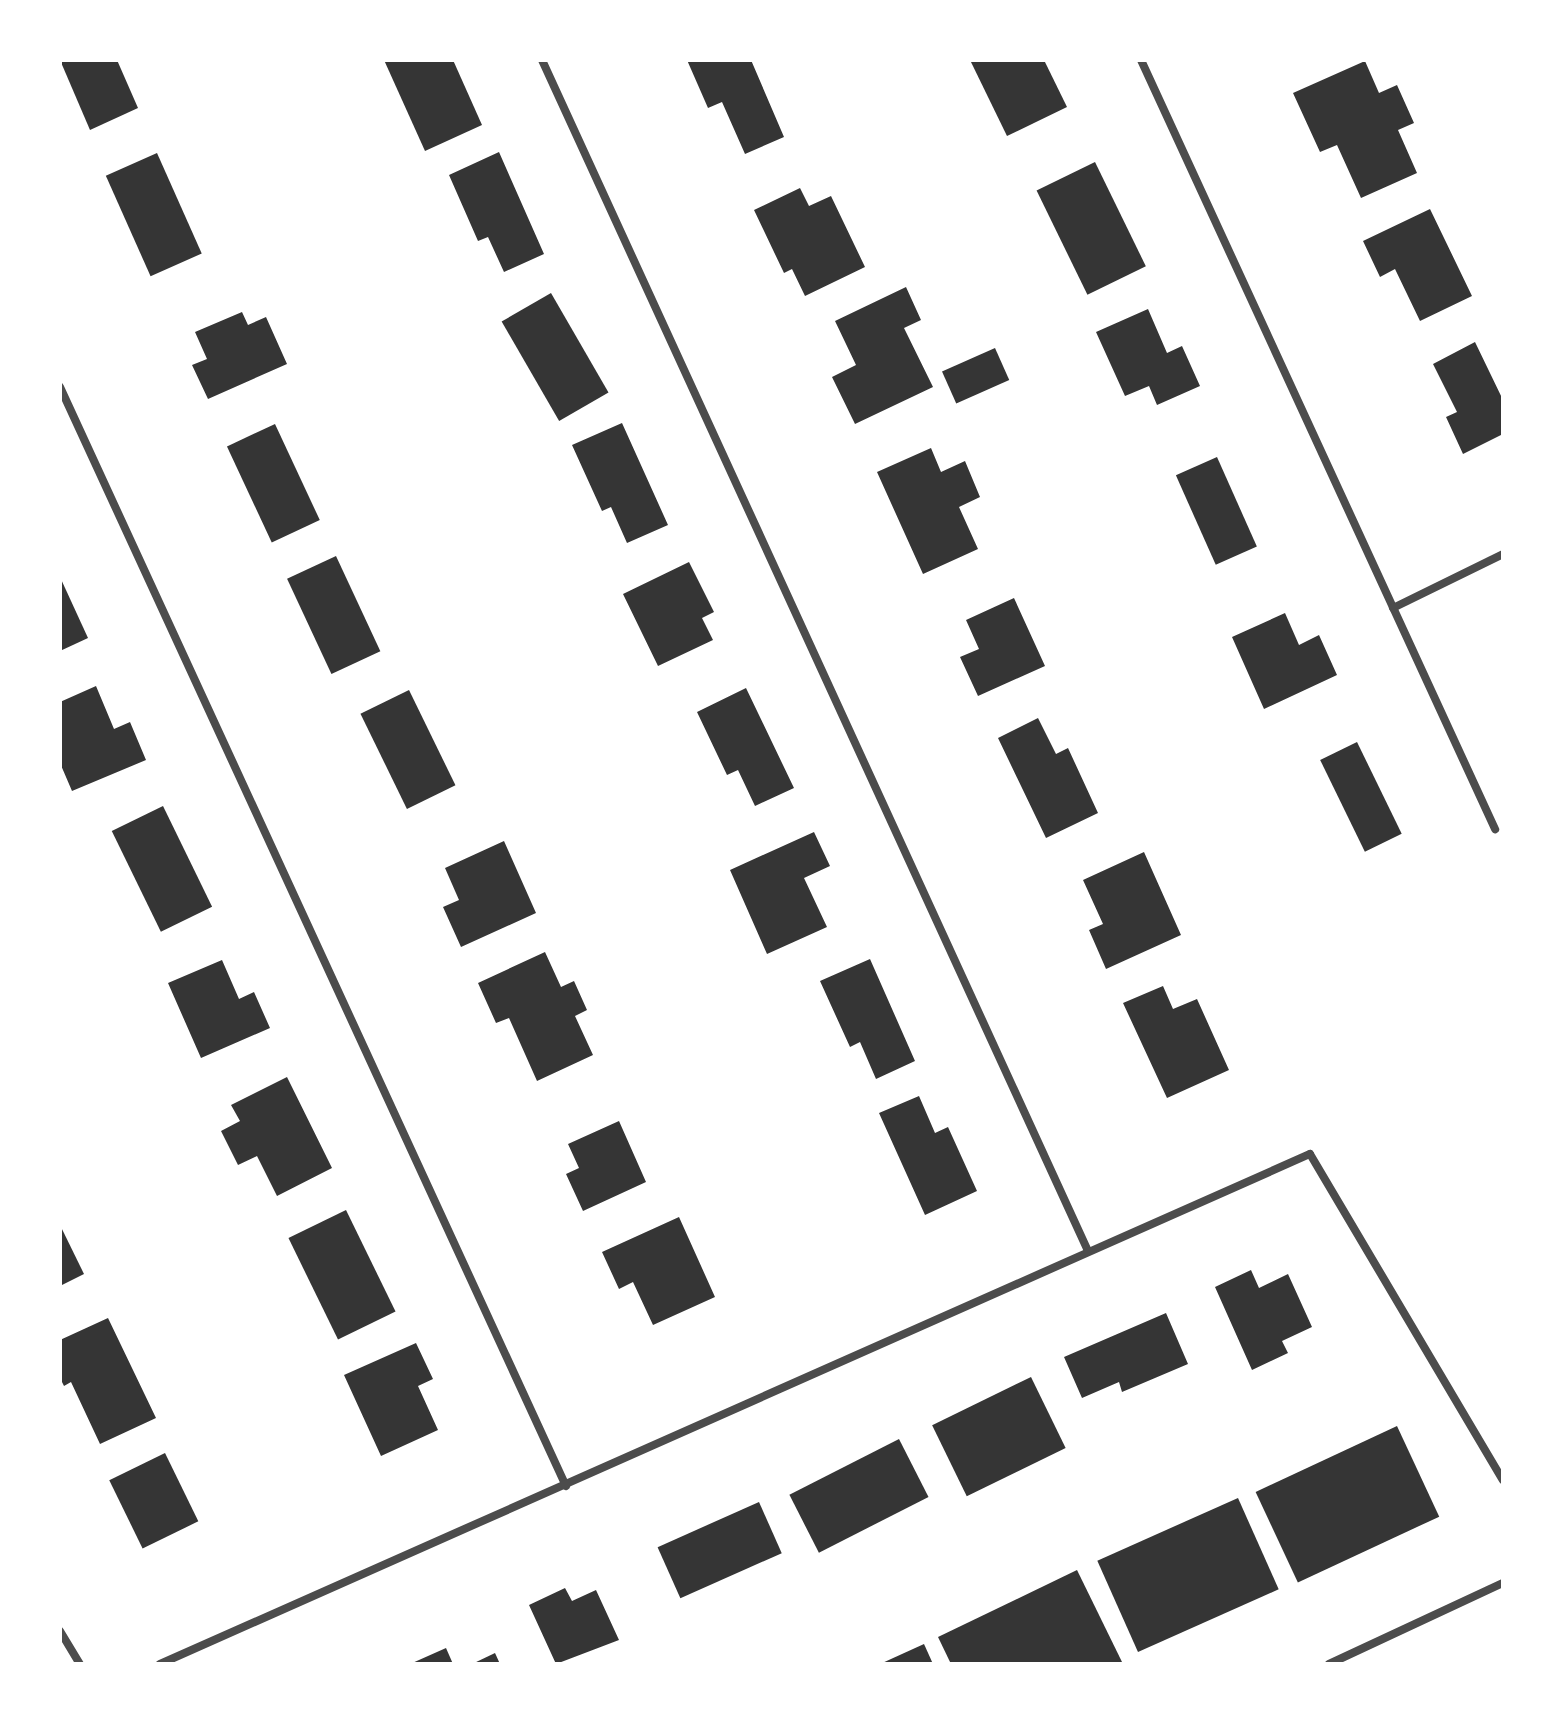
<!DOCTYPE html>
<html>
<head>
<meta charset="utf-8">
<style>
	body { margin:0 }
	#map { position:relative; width:1563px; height:1724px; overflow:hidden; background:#fff; font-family:"Libre Baskerville",serif }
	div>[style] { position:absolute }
	.building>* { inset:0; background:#353535; transform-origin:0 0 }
	.minor>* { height:8px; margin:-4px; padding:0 4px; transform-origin:4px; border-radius:4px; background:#4c4c4c }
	span { translate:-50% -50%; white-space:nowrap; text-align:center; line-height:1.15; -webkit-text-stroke:6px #fff; paint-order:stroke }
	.frame { position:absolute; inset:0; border:62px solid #fff; pointer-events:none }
</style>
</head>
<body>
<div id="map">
	<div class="building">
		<i style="clip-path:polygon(60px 60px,117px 60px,138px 108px,90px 130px)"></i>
		<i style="clip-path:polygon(384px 60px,453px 60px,482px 125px,425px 151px)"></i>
		<i style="clip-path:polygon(687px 60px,751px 60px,784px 137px,745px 154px,722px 102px,708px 108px)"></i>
		<i style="clip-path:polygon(970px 60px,1044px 60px,1067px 107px,1007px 136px)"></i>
		<i style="clip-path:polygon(1365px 61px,1379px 93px,1397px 85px,1414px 123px,1398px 130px,1417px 173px,1361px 198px,1337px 145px,1320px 152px,1293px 93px)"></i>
		<i style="clip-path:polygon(499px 152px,544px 254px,504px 272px,488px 237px,478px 241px,449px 175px)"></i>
		<i style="left:157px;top:153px;width:110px;height:56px;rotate:66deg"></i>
		<i style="left:1095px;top:162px;width:116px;height:65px;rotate:64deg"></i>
		<i style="clip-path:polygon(800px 188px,809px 206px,831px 196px,865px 267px,805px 296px,792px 269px,784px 273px,754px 210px)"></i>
		<i style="clip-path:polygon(1430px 209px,1472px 296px,1420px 321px,1395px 269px,1380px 277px,1363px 241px)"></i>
		<i style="clip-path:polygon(906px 287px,921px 320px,904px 328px,933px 387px,855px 424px,832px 377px,856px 365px,835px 321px)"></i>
		<i style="left:551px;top:293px;width:115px;height:57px;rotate:60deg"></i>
		<i style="clip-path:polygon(1148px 309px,1167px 353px,1182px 346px,1200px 386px,1157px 405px,1149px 386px,1125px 396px,1096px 332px)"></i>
		<i style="clip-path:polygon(242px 312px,248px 325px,266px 317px,287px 364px,208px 399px,192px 365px,207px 359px,195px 332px)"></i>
		<i style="clip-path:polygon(1475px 342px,1503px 400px,1503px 434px,1463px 454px,1446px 417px,1457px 412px,1433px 364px)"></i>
		<i style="left:995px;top:348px;width:35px;height:58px;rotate:66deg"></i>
		<i style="clip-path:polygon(622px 423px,668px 525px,627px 543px,611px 507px,602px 511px,572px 445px)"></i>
		<i style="left:275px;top:424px;width:106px;height:53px;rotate:65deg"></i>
		<i style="clip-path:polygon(931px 448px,941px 472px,965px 461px,980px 497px,959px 507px,978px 549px,923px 574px,877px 472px)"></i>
		<i style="left:1217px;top:457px;width:98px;height:45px;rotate:66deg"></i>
		<i style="left:336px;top:556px;width:105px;height:54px;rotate:65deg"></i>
		<i style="clip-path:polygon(689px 562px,714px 612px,702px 618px,713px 640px,658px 666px,623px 594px)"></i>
		<i style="clip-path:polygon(60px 577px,88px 638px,60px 651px)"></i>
		<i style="clip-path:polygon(1014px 598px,1045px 666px,978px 696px,960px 657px,979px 649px,966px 620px)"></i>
		<i style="clip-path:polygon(1285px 613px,1299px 645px,1319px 635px,1337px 675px,1264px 709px,1232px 637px)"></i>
		<i style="clip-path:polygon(96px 686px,114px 729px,130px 722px,146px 760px,72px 791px,60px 763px,60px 702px)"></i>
		<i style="clip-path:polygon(746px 688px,794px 788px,755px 806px,738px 770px,727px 775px,697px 712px)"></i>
		<i style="left:409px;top:690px;width:106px;height:54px;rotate:64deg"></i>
		<i style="clip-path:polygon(1038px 718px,1056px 754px,1068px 748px,1098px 813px,1046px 838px,998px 738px)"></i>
		<i style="left:1357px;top:742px;width:102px;height:41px;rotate:64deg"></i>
		<i style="left:163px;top:806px;width:112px;height:57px;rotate:64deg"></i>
		<i style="clip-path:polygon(814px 832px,830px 866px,804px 878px,827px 927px,767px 954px,730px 870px)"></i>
		<i style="clip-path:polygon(504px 841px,536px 913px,461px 947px,443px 907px,459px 900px,445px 868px)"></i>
		<i style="clip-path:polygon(1144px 852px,1181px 935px,1106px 969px,1089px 930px,1103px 924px,1083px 880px)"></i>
		<i style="clip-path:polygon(545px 952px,561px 987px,574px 981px,587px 1010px,575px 1016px,593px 1055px,537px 1081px,509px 1018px,496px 1023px,478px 983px)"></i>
		<i style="clip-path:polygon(870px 959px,915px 1061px,876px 1079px,860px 1042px,850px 1047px,820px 981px)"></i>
		<i style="clip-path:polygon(222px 960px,239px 999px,254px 992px,270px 1028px,201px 1058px,168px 983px)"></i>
		<i style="clip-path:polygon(1163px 986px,1173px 1009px,1197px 999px,1229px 1070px,1167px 1098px,1123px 1003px)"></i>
		<i style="clip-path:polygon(287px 1077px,332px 1168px,277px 1196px,257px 1156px,238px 1165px,221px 1131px,240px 1121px,231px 1105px)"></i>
		<i style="clip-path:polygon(919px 1096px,935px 1133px,948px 1127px,977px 1191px,925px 1215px,879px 1113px)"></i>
		<i style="clip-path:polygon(619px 1121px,646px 1182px,583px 1211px,566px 1174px,579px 1168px,568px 1144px)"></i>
		<i style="left:346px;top:1210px;width:113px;height:64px;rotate:64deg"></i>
		<i style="clip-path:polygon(679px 1217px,715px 1297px,653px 1325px,633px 1282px,619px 1289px,602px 1252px)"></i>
		<i style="clip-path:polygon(60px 1225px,84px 1274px,60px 1286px)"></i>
		<i style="clip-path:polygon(1251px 1270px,1259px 1288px,1288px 1274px,1312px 1327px,1282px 1341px,1288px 1353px,1252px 1370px,1215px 1287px)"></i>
		<i style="clip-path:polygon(1166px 1313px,1188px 1364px,1122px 1392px,1119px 1382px,1082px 1398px,1064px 1357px)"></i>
		<i style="clip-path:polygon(108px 1318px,156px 1418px,100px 1444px,71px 1382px,64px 1386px,60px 1378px,60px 1340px)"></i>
		<i style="clip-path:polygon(416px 1343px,433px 1379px,418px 1386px,438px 1430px,381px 1456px,344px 1375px)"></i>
		<i style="left:1031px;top:1377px;width:79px;height:110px;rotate:64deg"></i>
		<i style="left:1397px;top:1426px;width:100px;height:156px;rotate:65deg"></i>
		<i style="left:899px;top:1439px;width:65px;height:123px;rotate:63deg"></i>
		<i style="left:165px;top:1453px;width:76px;height:62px;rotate:64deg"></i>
		<i style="left:1238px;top:1498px;width:100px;height:154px;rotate:66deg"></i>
		<i style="left:759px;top:1502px;width:56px;height:111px;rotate:66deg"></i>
		<i style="clip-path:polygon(1077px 1570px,1123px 1664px,951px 1664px,938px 1637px)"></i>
		<i style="clip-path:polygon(565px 1588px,572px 1601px,596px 1590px,619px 1640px,556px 1664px,529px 1605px)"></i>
		<i style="clip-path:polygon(924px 1644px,933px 1664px,880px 1664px)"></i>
		<i style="clip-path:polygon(446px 1648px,453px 1664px,410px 1664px)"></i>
		<i style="clip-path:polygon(495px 1653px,500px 1664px,472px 1664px)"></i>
	</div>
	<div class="minor">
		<i style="left:542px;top:60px;width:1310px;rotate:65.37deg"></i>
		<i style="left:1141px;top:60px;width:847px;rotate:65.28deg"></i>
		<i style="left:60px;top:387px;width:1210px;rotate:65.28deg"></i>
		<i style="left:1393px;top:608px;width:123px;rotate:-26.1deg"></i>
		<i style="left:60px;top:1631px;width:39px;rotate:59deg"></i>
		<i style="left:160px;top:1664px;width:1258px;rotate:-23.92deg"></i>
		<i style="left:1310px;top:1154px;width:379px;rotate:59.4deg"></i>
		<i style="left:1329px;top:1664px;width:192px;rotate:-25deg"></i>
	</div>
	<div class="frame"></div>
</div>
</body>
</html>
